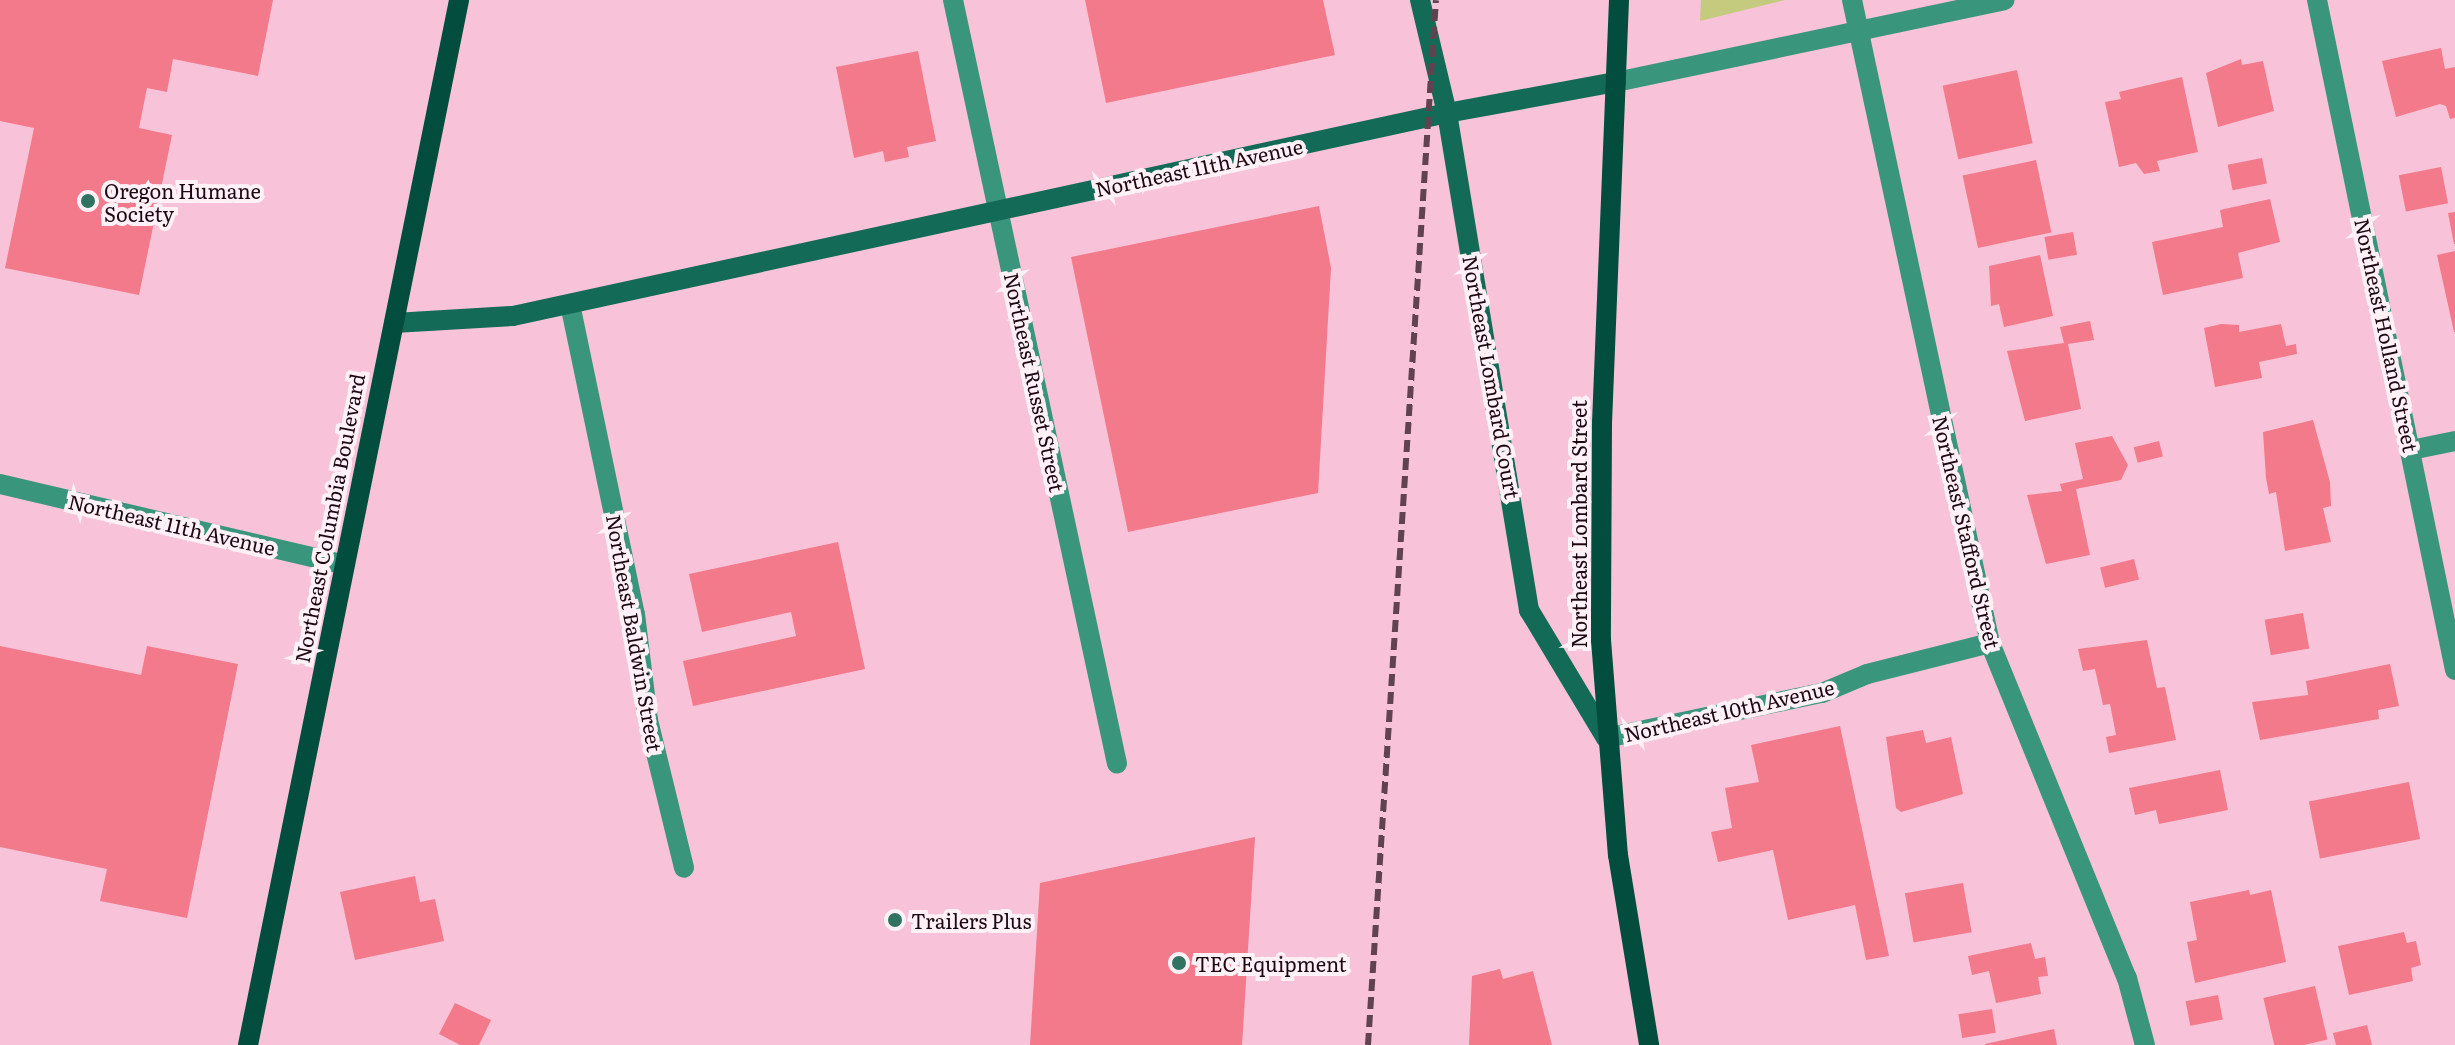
<!DOCTYPE html>
<html>
<head>
<meta charset="utf-8">
<style>
	body { margin:0 }
	#map { position:relative; width:2455px; height:1045px; overflow:hidden; background:#f8c3d8; font-family:Literata,serif }
	div>[style] { position:absolute }
	.green>* { inset:0; background:#c4cb7f }
	.building>* { inset:0; background:#f37a8b; transform-origin:0 0 }
	.street>* { height:20px; margin:-10px; padding:0 10px; transform-origin:10px; border-radius:10px; background:#3a957d }
	.secondary>* { height:20px; margin:-10px; padding:0 10px; transform-origin:10px; border-radius:10px; background:#136b57 }
	.primary>* { height:20px; margin:-10px; padding:0 10px; transform-origin:10px; border-radius:10px; background:#024d3d }
	.rail>* { height:6px; margin-top:-3px; transform-origin:0; background:repeating-linear-gradient(90deg,#614250 0 12px,transparent 0 18px) }
	.dots>* { width:22px; height:22px; translate:-50% -50%; box-sizing:border-box; border:4px solid #fff1f6; border-radius:50% }
	span { translate:-50% -50%; white-space:nowrap; text-align:center; line-height:1.15; -webkit-text-stroke:8px #fff1f6; paint-order:stroke }
	.street-label { font-size:20px; color:#1d0812 }
	.poi-label { font-size:20px; color:#1d0812 }
	.left { translate:0 -50%; text-align:left }
</style>
</head>
<body>
<div id="map">
	<div class="green">
		<i style="clip-path:polygon(1701px 0,1785px 0,1700px 21px)"></i>
	</div>
	<div class="building">
		<i style="clip-path:polygon(0 0,273px 0,258px 76px,173px 59px,167px 92px,147px 88px,139px 128px,172px 135px,139px 295px,5px 268px,34px 128px,0 121px)"></i>
		<i style="clip-path:polygon(1085px 0,1323px 0,1335px 55px,1106px 103px)"></i>
		<i style="clip-path:polygon(2441px 48px,2445px 69px,2455px 67px,2455px 118px,2450px 119px,2446px 106px,2440px 104px,2396px 117px,2382px 61px)"></i>
		<i style="clip-path:polygon(918px 51px,936px 141px,907px 147px,909px 157px,885px 162px,883px 151px,854px 158px,836px 67px)"></i>
		<i style="clip-path:polygon(2241px 59px,2242px 65px,2263px 61px,2274px 111px,2218px 127px,2206px 73px)"></i>
		<i style="left:2017px;top:70px;width:75px;height:76px;rotate:78deg"></i>
		<i style="clip-path:polygon(2182px 77px,2198px 152px,2157px 161px,2160px 171px,2144px 174px,2136px 163px,2119px 167px,2105px 102px,2121px 99px,2119px 92px)"></i>
		<i style="left:2262px;top:158px;width:26px;height:35px;rotate:79deg"></i>
		<i style="left:2036px;top:160px;width:74px;height:75px;rotate:78deg"></i>
		<i style="left:2441px;top:167px;width:37px;height:43px;rotate:79deg"></i>
		<i style="clip-path:polygon(2270px 199px,2280px 242px,2238px 253px,2243px 278px,2163px 295px,2152px 242px,2223px 227px,2220px 210px)"></i>
		<i style="clip-path:polygon(1319px 206px,1331px 268px,1318px 493px,1128px 532px,1071px 257px)"></i>
		<i style="clip-path:polygon(2455px 212px,2455px 244px,2454px 244px,2448px 213px)"></i>
		<i style="left:2073px;top:232px;width:23px;height:29px;rotate:80deg"></i>
		<i style="clip-path:polygon(2455px 251px,2455px 332px,2454px 332px,2437px 255px)"></i>
		<i style="clip-path:polygon(2040px 255px,2053px 316px,2004px 327px,1999px 304px,1991px 306px,1989px 266px)"></i>
		<i style="clip-path:polygon(2090px 321px,2094px 340px,2068px 344px,2081px 409px,2025px 421px,2007px 351px,2064px 343px,2060px 327px)"></i>
		<i style="clip-path:polygon(2221px 324px,2239px 325px,2239px 332px,2281px 324px,2286px 346px,2296px 344px,2297px 354px,2259px 362px,2262px 378px,2215px 387px,2204px 328px)"></i>
		<i style="clip-path:polygon(2313px 420px,2330px 482px,2331px 506px,2323px 508px,2331px 542px,2285px 551px,2276px 492px,2269px 494px,2266px 478px,2263px 432px)"></i>
		<i style="clip-path:polygon(2112px 436px,2128px 465px,2121px 480px,2076px 489px,2090px 555px,2046px 564px,2027px 495px,2062px 491px,2060px 484px,2083px 479px,2075px 443px)"></i>
		<i style="left:2159px;top:441px;width:16px;height:26px;rotate:76deg"></i>
		<i style="clip-path:polygon(838px 542px,865px 669px,693px 706px,683px 661px,796px 636px,791px 612px,702px 632px,689px 574px)"></i>
		<i style="left:2134px;top:559px;width:21px;height:35px;rotate:76deg"></i>
		<i style="left:2303px;top:613px;width:36px;height:39px;rotate:80deg"></i>
		<i style="clip-path:polygon(2147px 640px,2157px 688px,2165px 687px,2176px 740px,2109px 753px,2106px 737px,2116px 735px,2110px 704px,2103px 705px,2095px 669px,2083px 671px,2078px 649px)"></i>
		<i style="clip-path:polygon(0 646px,141px 675px,147px 646px,238px 664px,187px 918px,100px 901px,107px 869px,0 847px)"></i>
		<i style="clip-path:polygon(2390px 664px,2399px 706px,2378px 710px,2379px 719px,2260px 740px,2252px 702px,2308px 695px,2306px 681px)"></i>
		<i style="clip-path:polygon(1840px 726px,1889px 956px,1866px 960px,1855px 905px,1788px 920px,1773px 850px,1718px 862px,1711px 832px,1732px 828px,1725px 788px,1759px 782px,1751px 745px)"></i>
		<i style="clip-path:polygon(1923px 730px,1926px 743px,1951px 737px,1963px 794px,1901px 812px,1896px 808px,1886px 737px)"></i>
		<i style="clip-path:polygon(2220px 770px,2228px 810px,2159px 824px,2156px 810px,2135px 815px,2129px 788px)"></i>
		<i style="left:2409px;top:782px;width:58px;height:102px;rotate:79deg"></i>
		<i style="clip-path:polygon(1255px 837px,1242px 1045px,1030px 1045px,1040px 883px)"></i>
		<i style="clip-path:polygon(415px 876px,420px 902px,435px 899px,444px 941px,355px 960px,340px 892px)"></i>
		<i style="left:1963px;top:883px;width:50px;height:59px;rotate:80deg"></i>
		<i style="clip-path:polygon(2249px 890px,2250px 895px,2271px 890px,2286px 962px,2195px 983px,2187px 942px,2197px 940px,2190px 902px)"></i>
		<i style="clip-path:polygon(2404px 932px,2407px 943px,2416px 941px,2421px 965px,2411px 968px,2413px 981px,2349px 995px,2338px 946px)"></i>
		<i style="clip-path:polygon(2031px 943px,2035px 959px,2045px 957px,2048px 976px,2038px 977px,2041px 994px,1996px 1003px,1989px 971px,1972px 975px,1968px 956px)"></i>
		<i style="clip-path:polygon(1500px 969px,1503px 979px,1533px 971px,1552px 1045px,1469px 1045px,1472px 976px)"></i>
		<i style="left:2315px;top:986px;width:55px;height:53px;rotate:77deg"></i>
		<i style="left:2218px;top:995px;width:25px;height:33px;rotate:79deg"></i>
		<i style="clip-path:polygon(455px 1003px,491px 1020px,479px 1045px,460px 1045px,439px 1034px)"></i>
		<i style="left:1992px;top:1009px;width:24px;height:34px;rotate:81deg"></i>
		<i style="clip-path:polygon(2367px 1025px,2372px 1045px,2336px 1045px,2333px 1033px)"></i>
		<i style="clip-path:polygon(2054px 1029px,2057px 1045px,1985px 1045px,1985px 1044px)"></i>
	</div>
	<div class="street">
		<i style="left:953px;top:0;width:781px;rotate:77.88deg"></i>
		<i style="left:1852px;top:0;width:658px;rotate:77.89deg"></i>
		<i style="left:1990px;top:643px;width:362px;rotate:67.8deg"></i>
		<i style="left:2127px;top:978px;width:69px;rotate:75deg"></i>
		<i style="left:2317px;top:0;width:684px;rotate:78.36deg"></i>
		<i style="left:1616px;top:82px;width:397px;rotate:-11.9deg"></i>
		<i style="left:570px;top:304px;width:317px;rotate:78.2deg"></i>
		<i style="left:635px;top:614px;width:107px;rotate:83deg"></i>
		<i style="left:648px;top:720px;width:152px;rotate:76.3deg"></i>
		<i style="left:2411px;top:450px;width:45px;rotate:-11.6deg"></i>
		<i style="left:0;top:484px;width:354px;rotate:13.2deg"></i>
		<i style="left:1606px;top:738px;width:221px;rotate:-11.8deg"></i>
		<i style="left:1822px;top:693px;width:49px;rotate:-22.9deg"></i>
		<i style="left:1867px;top:674px;width:127px;rotate:-14.1deg"></i>
	</div>
	<div class="secondary">
		<i style="left:1420px;top:0;width:116px;rotate:76.6deg"></i>
		<i style="left:1447px;top:113px;width:504px;rotate:80.63deg"></i>
		<i style="left:1529px;top:610px;width:149px;rotate:59deg"></i>
		<i style="left:394px;top:323px;width:119px;rotate:-3.4deg"></i>
		<i style="left:513px;top:316px;width:956px;rotate:-12.26deg"></i>
		<i style="left:1447px;top:113px;width:172px;rotate:-10.4deg"></i>
	</div>
	<div class="primary">
		<i style="left:1619px;top:0;width:423px;rotate:92.3deg"></i>
		<i style="left:1602px;top:423px;width:217px;rotate:90.3deg"></i>
		<i style="left:1601px;top:640px;width:216px;rotate:85.5deg"></i>
		<i style="left:1618px;top:855px;width:193px;rotate:80.7deg"></i>
		<i style="left:248px;top:1045px;width:1066px;rotate:-78.58deg"></i>
	</div>
	<div class="rail">
		<i style="left:1368px;top:1045px;width:1047px;rotate:-86.28deg"></i>
	</div>
	<div class="dots">
		<i style="left:88px;top:201px;background:#327260"></i>
		<i style="left:895px;top:920px;background:#327260"></i>
		<i style="left:1179px;top:963px;background:#327260"></i>
	</div>
	<div class="street-label">
		<span style="left:1199px;top:167px;rotate:-12deg">Northeast 11th Avenue</span>
		<span style="left:2387px;top:335px;rotate:78deg">Northeast Holland Street</span>
		<span style="left:1492px;top:377px;rotate:80deg">Northeast Lombard Court</span>
		<span style="left:1035px;top:382px;rotate:78deg">Northeast Russet Street</span>
		<span style="left:329px;top:518px;rotate:-79deg">Northeast Columbia Boulevard</span>
		<span style="left:172px;top:524px;rotate:13deg">Northeast 11th Avenue</span>
		<span style="left:1578px;top:524px;rotate:-90deg">Northeast Lombard Street</span>
		<span style="left:1967px;top:532px;rotate:77deg">Northeast Stafford Street</span>
		<span style="left:635px;top:633px;rotate:80deg">Northeast Baldwin Street</span>
		<span style="left:1729px;top:710px;rotate:-13deg">Northeast 10th Avenue</span>
	</div>
	<div class="poi-label">
		<span class="left" style="left:104px;top:202px">Oregon Humane<br>Society</span>
		<span class="left" style="left:911px;top:920px">Trailers Plus</span>
		<span class="left" style="left:1195px;top:963px">TEC Equipment</span>
	</div>
</div>
</body>
</html>
